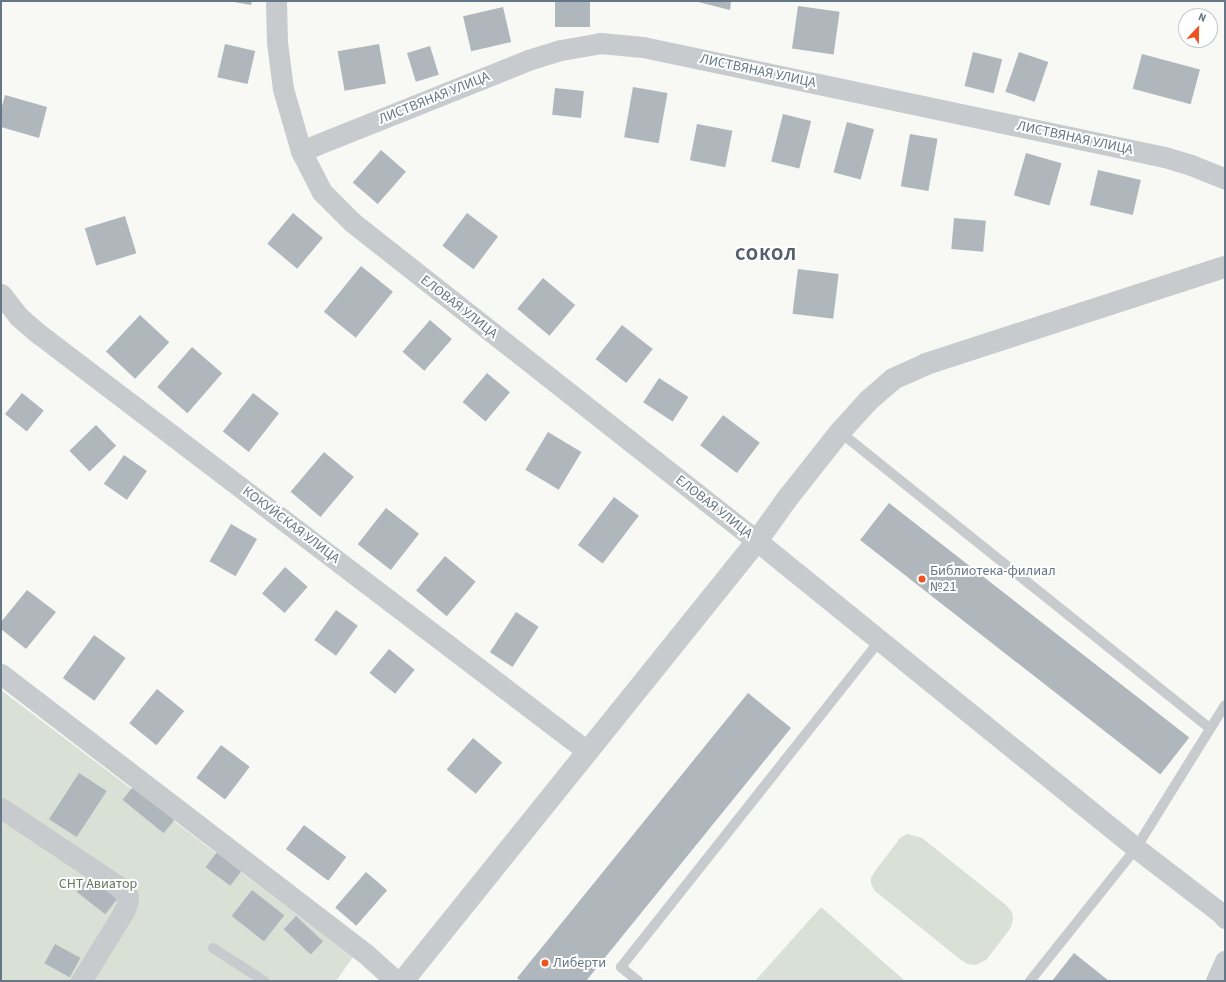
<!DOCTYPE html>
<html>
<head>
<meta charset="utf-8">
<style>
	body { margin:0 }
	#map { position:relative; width:1226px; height:982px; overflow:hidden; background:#f8f8f4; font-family:"Source Sans 3",sans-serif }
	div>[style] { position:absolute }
	.green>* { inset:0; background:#d9e0d5 }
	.building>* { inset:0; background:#afb7bd; transform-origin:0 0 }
	.service>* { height:10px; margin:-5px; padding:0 5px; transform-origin:5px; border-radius:5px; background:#c7cbce }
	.minor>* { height:21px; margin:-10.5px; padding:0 10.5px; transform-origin:10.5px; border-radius:10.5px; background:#c7cbce }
	.tertiary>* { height:22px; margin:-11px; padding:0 11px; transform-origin:11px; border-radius:11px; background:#c7cbce }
	.dots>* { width:11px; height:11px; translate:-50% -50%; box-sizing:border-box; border:2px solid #fff; border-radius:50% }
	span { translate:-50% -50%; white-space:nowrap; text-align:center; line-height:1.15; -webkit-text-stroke:4px #fff; paint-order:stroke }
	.street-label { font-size:14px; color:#657787 }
	.poi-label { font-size:14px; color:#657787 }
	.left { translate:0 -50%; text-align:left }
	.park-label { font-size:14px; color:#657960 }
	.district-label { font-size:18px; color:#53606c; font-weight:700; letter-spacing:1px }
	.frame { position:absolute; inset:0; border:2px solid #657787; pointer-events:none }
	.north { position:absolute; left:1178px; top:8px; width:40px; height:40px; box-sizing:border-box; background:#fff; border:1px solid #c1c9cf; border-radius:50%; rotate:22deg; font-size:11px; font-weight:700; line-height:16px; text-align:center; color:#657787 }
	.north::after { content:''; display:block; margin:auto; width:14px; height:18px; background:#ee521e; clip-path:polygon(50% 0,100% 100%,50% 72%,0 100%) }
</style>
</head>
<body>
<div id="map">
	<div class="green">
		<i style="clip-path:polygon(1px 690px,353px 957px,336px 981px,1px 981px)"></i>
		<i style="clip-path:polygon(908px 834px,922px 838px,1006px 905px,1012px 912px,1013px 920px,1010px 929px,986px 960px,976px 965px,968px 964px,961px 960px,875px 891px,871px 884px,871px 878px,875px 871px,901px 837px)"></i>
		<i style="clip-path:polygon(821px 907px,905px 981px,755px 981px)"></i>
	</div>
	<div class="building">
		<i style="clip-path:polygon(228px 1px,252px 1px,251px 5px)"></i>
		<i style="left:555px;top:1px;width:35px;height:26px"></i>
		<i style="clip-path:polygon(694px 1px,731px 1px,730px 10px)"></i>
		<i style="left:798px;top:6px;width:42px;height:43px;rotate:8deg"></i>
		<i style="left:503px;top:7px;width:36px;height:41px;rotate:77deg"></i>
		<i style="left:225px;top:44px;width:31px;height:34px;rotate:13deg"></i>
		<i style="left:379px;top:44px;width:40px;height:42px;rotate:80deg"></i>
		<i style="left:430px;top:46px;width:30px;height:24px;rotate:73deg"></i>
		<i style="left:973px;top:52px;width:30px;height:35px;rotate:14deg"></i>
		<i style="left:1019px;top:52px;width:31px;height:42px;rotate:19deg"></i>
		<i style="left:1142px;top:54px;width:60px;height:36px;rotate:15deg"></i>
		<i style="left:633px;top:87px;width:35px;height:51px;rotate:10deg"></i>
		<i style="left:555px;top:88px;width:29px;height:27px;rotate:6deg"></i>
		<i style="clip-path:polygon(5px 95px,47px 107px,39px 138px,1px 127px,1px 110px)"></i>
		<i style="left:783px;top:114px;width:29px;height:49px;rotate:14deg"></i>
		<i style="left:847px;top:122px;width:28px;height:52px;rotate:15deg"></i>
		<i style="left:697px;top:124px;width:36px;height:37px;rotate:11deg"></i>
		<i style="left:910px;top:134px;width:28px;height:53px;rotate:10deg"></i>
		<i style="left:381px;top:150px;width:33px;height:43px;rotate:41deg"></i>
		<i style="left:1026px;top:153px;width:37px;height:44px;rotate:16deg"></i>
		<i style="left:1098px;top:170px;width:44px;height:36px;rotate:13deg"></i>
		<i style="left:293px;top:213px;width:39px;height:40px;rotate:40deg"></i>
		<i style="left:467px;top:213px;width:39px;height:41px;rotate:37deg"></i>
		<i style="left:125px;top:216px;width:39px;height:42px;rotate:73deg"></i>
		<i style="left:954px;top:218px;width:32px;height:31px;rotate:5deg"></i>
		<i style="left:361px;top:266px;width:41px;height:59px;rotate:39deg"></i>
		<i style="left:798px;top:269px;width:41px;height:45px;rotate:7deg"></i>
		<i style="left:543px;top:278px;width:42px;height:40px;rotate:40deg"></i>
		<i style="left:140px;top:315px;width:40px;height:50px;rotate:43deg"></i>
		<i style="left:430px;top:320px;width:29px;height:42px;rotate:41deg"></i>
		<i style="left:622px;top:325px;width:39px;height:43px;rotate:38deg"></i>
		<i style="left:192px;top:347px;width:40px;height:53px;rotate:41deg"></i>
		<i style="left:487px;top:373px;width:30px;height:38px;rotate:40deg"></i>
		<i style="left:659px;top:378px;width:35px;height:29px;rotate:33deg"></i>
		<i style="left:22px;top:393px;width:28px;height:27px;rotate:39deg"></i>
		<i style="left:253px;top:393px;width:33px;height:49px;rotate:38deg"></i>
		<i style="left:723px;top:415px;width:46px;height:38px;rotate:37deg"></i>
		<i style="left:96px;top:425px;width:29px;height:37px;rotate:46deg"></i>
		<i style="left:548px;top:432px;width:39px;height:44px;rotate:31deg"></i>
		<i style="left:324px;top:452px;width:39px;height:52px;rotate:40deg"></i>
		<i style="left:124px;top:455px;width:28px;height:35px;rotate:35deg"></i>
		<i style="left:614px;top:497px;width:31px;height:60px;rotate:37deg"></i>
		<i style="left:889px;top:503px;width:381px;height:47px;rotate:38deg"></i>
		<i style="left:386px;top:508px;width:42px;height:46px;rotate:38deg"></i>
		<i style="left:231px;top:524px;width:30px;height:43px;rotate:30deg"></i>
		<i style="left:445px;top:556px;width:40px;height:45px;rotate:40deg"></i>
		<i style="left:285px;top:567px;width:30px;height:35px;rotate:41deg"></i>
		<i style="clip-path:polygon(27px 590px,56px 612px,26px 649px,1px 629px,1px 622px)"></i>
		<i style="left:336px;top:610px;width:27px;height:37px;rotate:36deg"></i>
		<i style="left:516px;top:612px;width:27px;height:48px;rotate:33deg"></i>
		<i style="left:94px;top:635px;width:39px;height:53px;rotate:36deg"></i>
		<i style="left:389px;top:649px;width:33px;height:31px;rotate:39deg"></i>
		<i style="left:157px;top:689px;width:35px;height:44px;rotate:39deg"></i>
		<i style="clip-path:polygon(748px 693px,791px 728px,586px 981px,521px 981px,517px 978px)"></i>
		<i style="left:473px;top:738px;width:38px;height:41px;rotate:40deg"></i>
		<i style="left:221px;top:745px;width:36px;height:41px;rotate:37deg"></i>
		<i style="left:79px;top:773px;width:33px;height:55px;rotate:33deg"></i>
		<i style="left:137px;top:782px;width:53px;height:23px;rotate:39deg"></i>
		<i style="left:304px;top:825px;width:53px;height:30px;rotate:37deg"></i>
		<i style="left:217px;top:852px;width:31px;height:19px;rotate:37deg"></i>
		<i style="left:366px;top:872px;width:28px;height:47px;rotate:41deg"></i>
		<i style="left:91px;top:874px;width:36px;height:23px;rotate:38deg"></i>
		<i style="left:252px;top:890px;width:41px;height:33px;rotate:38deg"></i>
		<i style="left:296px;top:916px;width:37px;height:18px;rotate:43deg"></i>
		<i style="left:55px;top:944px;width:29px;height:22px;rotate:29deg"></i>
		<i style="clip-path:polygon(1074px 953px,1109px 981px,1052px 981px)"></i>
	</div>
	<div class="service">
		<i style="left:840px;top:432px;width:474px;rotate:38.7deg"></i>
		<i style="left:213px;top:948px;width:61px;rotate:32.9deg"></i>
		<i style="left:638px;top:981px;width:22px;rotate:-141deg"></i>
		<i style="left:621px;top:967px;width:417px;rotate:-51.6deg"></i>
		<i style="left:1030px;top:981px;width:170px;rotate:-51.4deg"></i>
		<i style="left:1136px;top:848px;width:168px;rotate:-58.1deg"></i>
	</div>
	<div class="minor">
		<i style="left:276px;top:1px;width:41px;rotate:88.6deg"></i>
		<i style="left:277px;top:42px;width:47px;rotate:82.7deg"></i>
		<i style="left:283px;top:89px;width:65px;rotate:73.8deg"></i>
		<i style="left:301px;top:151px;width:46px;rotate:62.9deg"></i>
		<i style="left:322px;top:192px;width:42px;rotate:45deg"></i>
		<i style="left:352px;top:222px;width:516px;rotate:38.23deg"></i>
		<i style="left:757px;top:541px;width:488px;rotate:39deg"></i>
		<i style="left:1136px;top:848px;width:108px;rotate:37.5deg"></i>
		<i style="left:1222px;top:914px;width:5px;rotate:53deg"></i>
		<i style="left:301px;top:151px;width:245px;rotate:-21.8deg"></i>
		<i style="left:528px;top:60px;width:34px;rotate:-17deg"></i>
		<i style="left:561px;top:50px;width:40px;rotate:-10deg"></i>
		<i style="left:600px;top:43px;width:43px;rotate:5.3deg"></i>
		<i style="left:643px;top:47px;width:533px;rotate:11.9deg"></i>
		<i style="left:1165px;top:157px;width:27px;rotate:17deg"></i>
		<i style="left:1191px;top:165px;width:37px;rotate:22deg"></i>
		<i style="left:1px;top:294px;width:28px;rotate:52deg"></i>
		<i style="left:18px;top:316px;width:28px;rotate:41deg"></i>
		<i style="left:39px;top:334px;width:689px;rotate:37.27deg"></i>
		<i style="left:1px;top:674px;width:461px;rotate:37.5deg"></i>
		<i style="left:367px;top:955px;width:39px;rotate:42deg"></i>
		<i style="left:1px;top:808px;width:141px;rotate:33.7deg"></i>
		<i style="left:118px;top:886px;width:14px;rotate:45deg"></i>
		<i style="left:128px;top:896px;width:8px;rotate:97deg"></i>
		<i style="left:127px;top:904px;width:10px;rotate:114deg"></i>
		<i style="left:123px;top:913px;width:80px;rotate:121.7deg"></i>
		<i style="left:1216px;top:981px;width:22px;rotate:-66deg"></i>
	</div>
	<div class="tertiary">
		<i style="left:403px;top:981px;width:565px;rotate:-51.18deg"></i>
		<i style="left:757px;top:541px;width:52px;rotate:-54.5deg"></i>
		<i style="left:787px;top:499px;width:85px;rotate:-51.7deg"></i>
		<i style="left:840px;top:432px;width:42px;rotate:-47.9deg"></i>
		<i style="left:868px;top:401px;width:33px;rotate:-41deg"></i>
		<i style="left:893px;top:379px;width:36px;rotate:-24deg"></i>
		<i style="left:926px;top:364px;width:314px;rotate:-18deg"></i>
	</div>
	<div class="dots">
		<i style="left:922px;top:579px;background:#ee521e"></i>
		<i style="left:545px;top:963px;background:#ee521e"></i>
	</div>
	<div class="street-label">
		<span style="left:758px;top:71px;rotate:12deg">ЛИСТВЯНАЯ УЛИЦА</span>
		<span style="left:434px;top:98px;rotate:-22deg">ЛИСТВЯНАЯ УЛИЦА</span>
		<span style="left:1075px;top:138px;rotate:12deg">ЛИСТВЯНАЯ УЛИЦА</span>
		<span style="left:459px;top:307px;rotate:38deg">ЕЛОВАЯ УЛИЦА</span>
		<span style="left:714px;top:507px;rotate:38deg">ЕЛОВАЯ УЛИЦА</span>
		<span style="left:291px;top:525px;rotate:37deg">КОКУЙСКАЯ УЛИЦА</span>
	</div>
	<div class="poi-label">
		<span class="left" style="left:930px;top:579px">Библиотека-филиал<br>№21</span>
		<span class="left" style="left:553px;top:963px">Либерти</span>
	</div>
	<div class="park-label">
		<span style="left:98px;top:884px">СНТ Авиатор</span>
	</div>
	<div class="district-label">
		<span style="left:766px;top:255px">СОКОЛ</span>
	</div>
	<div class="frame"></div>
	<div class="north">N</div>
</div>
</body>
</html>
